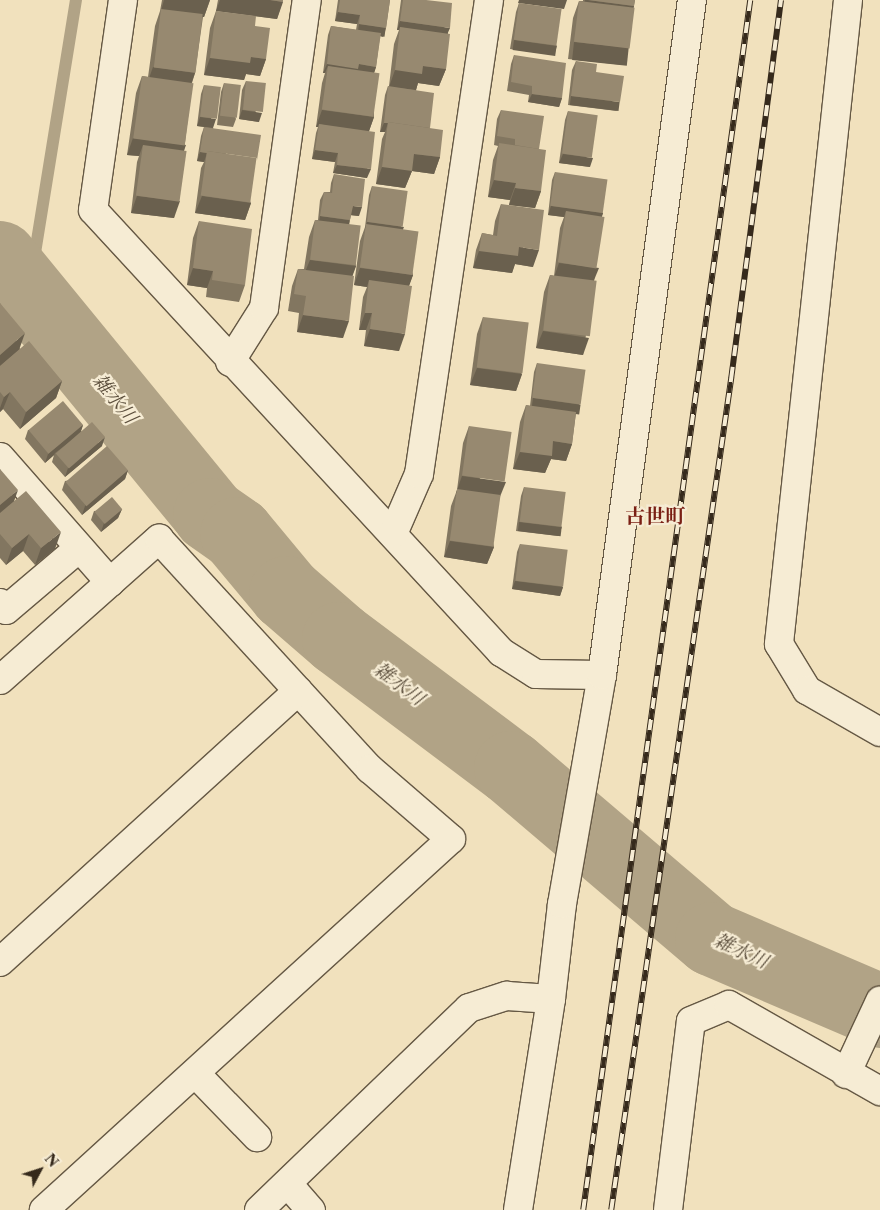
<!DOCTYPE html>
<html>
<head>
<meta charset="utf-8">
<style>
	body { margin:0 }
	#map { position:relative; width:880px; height:1210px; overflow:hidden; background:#f1e1bd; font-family:"Libre Caslon Text","Noto Serif JP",serif }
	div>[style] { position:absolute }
	.stream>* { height:12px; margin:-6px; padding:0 6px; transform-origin:6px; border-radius:6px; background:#b1a386 }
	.river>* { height:74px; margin:-37px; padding:0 37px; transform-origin:37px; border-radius:37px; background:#b1a386 }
	.roads { filter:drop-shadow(1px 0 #655844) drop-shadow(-1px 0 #655844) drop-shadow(0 1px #655844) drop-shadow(0 -1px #655844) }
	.minor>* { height:28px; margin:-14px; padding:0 14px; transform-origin:14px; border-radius:14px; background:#f6ecd4 }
	.rail>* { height:5.5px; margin-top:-2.75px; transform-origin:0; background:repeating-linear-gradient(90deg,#f6ecd4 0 11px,#362a1c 0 22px); box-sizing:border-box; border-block:1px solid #362a1c }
	.wall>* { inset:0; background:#827660 }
	.shaded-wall>* { inset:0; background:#6a604e; transform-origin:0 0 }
	.building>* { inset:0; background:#978970; transform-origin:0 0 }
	span { translate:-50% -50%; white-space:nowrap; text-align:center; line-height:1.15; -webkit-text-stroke:4.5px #f6ecd4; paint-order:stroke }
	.water-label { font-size:19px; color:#5b4e3c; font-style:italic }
	.quarter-label { font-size:20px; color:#7a1f14; font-weight:700 }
	.north { position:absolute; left:15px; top:1145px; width:50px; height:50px; -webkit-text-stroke:4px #f6ecd4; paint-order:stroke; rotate:50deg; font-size:14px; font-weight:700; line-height:20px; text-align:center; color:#362a1c }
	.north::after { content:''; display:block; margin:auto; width:18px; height:22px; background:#362a1c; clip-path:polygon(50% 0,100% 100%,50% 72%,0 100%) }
</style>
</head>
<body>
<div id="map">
	<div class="stream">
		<i style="left:29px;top:290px;width:294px;rotate:-80.8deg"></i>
	</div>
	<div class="river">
		<i style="left:0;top:258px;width:332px;rotate:50.7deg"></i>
		<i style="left:210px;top:515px;width:33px;rotate:35deg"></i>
		<i style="left:237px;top:534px;width:77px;rotate:50.3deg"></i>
		<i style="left:286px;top:593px;width:70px;rotate:41deg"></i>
		<i style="left:339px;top:639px;width:215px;rotate:36.9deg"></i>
		<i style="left:511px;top:768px;width:264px;rotate:40.4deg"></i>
		<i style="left:712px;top:939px;width:183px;rotate:23.2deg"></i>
	</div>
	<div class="roads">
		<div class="minor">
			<i style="left:123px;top:0;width:212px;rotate:98.1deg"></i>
			<i style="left:93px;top:210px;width:602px;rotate:47.29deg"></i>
			<i style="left:501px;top:652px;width:41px;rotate:32.2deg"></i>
			<i style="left:536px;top:674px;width:66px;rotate:0.9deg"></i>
			<i style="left:848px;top:0;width:648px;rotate:96.12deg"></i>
			<i style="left:779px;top:644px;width:54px;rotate:58.7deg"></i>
			<i style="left:807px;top:690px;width:84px;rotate:29.9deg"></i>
			<i style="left:230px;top:362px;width:64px;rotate:-57.8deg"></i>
			<i style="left:264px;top:308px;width:311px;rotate:-82.1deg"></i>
			<i style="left:0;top:457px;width:167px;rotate:48.7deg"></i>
			<i style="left:393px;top:534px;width:65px;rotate:-66.6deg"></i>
			<i style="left:419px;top:474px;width:479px;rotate:-81.6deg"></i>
			<i style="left:0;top:603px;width:9px;rotate:49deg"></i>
			<i style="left:6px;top:610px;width:96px;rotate:-40.3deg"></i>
			<i style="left:0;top:680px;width:213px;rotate:-41.6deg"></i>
			<i style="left:159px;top:539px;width:312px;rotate:47.5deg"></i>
			<i style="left:370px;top:769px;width:107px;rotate:40.8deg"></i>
			<i style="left:451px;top:839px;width:551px;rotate:137.65deg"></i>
			<i style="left:0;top:962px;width:403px;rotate:-42.3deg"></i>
			<i style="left:196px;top:1074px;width:88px;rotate:45.9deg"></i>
			<i style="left:846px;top:1074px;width:81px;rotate:-65deg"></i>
			<i style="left:288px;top:1184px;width:35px;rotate:49deg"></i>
			<i style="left:259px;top:1210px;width:291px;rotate:-43.9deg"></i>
			<i style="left:469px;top:1008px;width:40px;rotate:-18deg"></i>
			<i style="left:507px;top:996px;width:44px;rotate:3.9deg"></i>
			<i style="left:518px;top:1210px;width:214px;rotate:-81.1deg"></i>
			<i style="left:551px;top:999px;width:96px;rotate:-83.4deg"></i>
			<i style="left:562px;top:904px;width:232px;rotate:-80.1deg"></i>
			<i style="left:602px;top:675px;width:681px;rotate:-82.41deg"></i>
			<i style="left:668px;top:1210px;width:190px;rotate:-83.1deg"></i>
			<i style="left:691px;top:1021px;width:41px;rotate:-22.8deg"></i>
			<i style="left:729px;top:1005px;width:174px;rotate:29.7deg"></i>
		</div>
	</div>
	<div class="rail">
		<i style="left:583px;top:1210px;width:1221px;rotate:-82.14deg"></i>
		<i style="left:611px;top:1210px;width:841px;rotate:-81.79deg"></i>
		<i style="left:731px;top:378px;width:381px;rotate:-82.5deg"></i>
	</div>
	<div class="wall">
		<i style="clip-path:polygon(162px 0,210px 0,204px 17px,203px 17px,195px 73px,192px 83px,184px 151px,174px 218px,131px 213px,137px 162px,139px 156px,127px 155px,136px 93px,142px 76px,148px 77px,155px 26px,160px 11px)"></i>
		<i style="clip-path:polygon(218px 0,283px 0,277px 19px,216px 11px)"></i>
		<i style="clip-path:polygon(338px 0,390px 0,386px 28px,383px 37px,380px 36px,376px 67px,374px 73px,374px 117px,369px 131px,367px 178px,333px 173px,335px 162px,312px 159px,316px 133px,318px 127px,316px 127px,322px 83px,325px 73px,323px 73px,328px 35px,331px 26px,356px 30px,357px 24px,335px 21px)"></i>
		<i style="clip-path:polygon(401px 0,426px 0,448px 33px,446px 69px,439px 86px,418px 83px,416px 90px,440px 157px,434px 174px,412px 171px,405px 188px,376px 184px,382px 139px,385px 132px,380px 132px,385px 95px,388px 86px,389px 86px,394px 44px,399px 30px,397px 30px)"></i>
		<i style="clip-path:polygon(583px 0,635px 0,623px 65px,568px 59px,573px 18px,579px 1px,583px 1px)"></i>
		<i style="clip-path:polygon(519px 3px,557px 46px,554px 55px,510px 49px,516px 12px)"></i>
		<i style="clip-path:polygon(216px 11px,255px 26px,266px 59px,260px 76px,246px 74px,244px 80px,204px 75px,210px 28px)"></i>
		<i style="clip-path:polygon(514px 55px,562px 98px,559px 107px,528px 102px,529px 95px,507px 91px,511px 64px)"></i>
		<i style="clip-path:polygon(576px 61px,596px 72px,617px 111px,568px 105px,572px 70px)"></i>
		<i style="clip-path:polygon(246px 81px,259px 122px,239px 119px,242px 90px)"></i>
		<i style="clip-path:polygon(224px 83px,236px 119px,233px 127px,217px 125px,221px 92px)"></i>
		<i style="clip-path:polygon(204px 85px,213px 128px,251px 203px,245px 220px,195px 213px,201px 168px,204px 162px,197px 161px,201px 136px,204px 127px,197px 126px,201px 94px)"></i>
		<i style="clip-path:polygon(501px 110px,539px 149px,541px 191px,535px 208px,509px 205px,510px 200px,488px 197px,493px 160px,498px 146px,494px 145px,497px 119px)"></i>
		<i style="clip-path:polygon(568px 111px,590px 167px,559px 163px,565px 120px)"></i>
		<i style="clip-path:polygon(555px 172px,603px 213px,602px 216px,594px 281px,583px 355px,536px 348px,544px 292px,550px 275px,554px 276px,560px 228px,564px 217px,548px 215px,552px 180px)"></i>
		<i style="clip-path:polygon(334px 174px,359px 216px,351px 215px,349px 224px,356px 266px,352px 276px,343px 338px,297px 332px,299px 313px,288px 311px,292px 286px,298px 269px,304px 269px,309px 237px,315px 220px,318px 220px,320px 200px,324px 192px,330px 192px,331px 183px)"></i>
		<i style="clip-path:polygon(372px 186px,403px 229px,413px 275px,409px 285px,399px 351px,364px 346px,366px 330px,359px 330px,363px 297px,367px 287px,354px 285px,360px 241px,365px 227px,369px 195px)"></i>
		<i style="clip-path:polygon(501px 204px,533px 267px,515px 264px,512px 273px,473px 268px,476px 250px,482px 233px,493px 235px,495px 221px)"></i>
		<i style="clip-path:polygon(199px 221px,245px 285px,239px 302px,206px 297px,207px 288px,187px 285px,193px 238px)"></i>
		<i style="clip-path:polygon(0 303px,20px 349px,62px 381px,56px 398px,20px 429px,3px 409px,0 412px)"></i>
		<i style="clip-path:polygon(483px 317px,522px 374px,516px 391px,470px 385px,477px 334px)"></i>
		<i style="clip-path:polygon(537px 363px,580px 405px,577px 414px,576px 413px,572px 444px,566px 461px,551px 459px,545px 473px,513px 469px,520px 422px,526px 405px,530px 406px,534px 372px)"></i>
		<i style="clip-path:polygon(83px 425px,81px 431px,102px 446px,65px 477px,52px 462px,54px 455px,45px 463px,25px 439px,28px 430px)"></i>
		<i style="clip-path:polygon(469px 426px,494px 547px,487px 564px,444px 557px,451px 506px,457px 490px,463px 443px)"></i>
		<i style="clip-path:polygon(0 469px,14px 501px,55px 549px,35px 565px,23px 551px,6px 565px,0 558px)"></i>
		<i style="clip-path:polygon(128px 470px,125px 479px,82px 515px,62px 490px,65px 481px)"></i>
		<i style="clip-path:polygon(524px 487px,562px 527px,558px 536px,516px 531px,521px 496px)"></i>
		<i style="clip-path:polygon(122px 509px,118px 518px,101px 532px,91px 520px,94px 511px)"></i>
		<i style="clip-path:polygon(520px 544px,563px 587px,560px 596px,512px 589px,517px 552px)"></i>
	</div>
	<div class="shaded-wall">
		<i style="clip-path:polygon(164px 0,210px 0,204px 17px,161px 11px)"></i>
		<i style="clip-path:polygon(220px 0,270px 0,283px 2px,277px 19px,216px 11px)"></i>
		<i style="clip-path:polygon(519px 0,567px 0,564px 9px,518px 3px)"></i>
		<i style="clip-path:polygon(585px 0,588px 0,634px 6px,631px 15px,582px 8px)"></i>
		<i style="clip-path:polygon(338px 12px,360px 15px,357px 24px,335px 21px)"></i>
		<i style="clip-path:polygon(400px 21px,450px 28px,446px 37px,400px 27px,399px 30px,397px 30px)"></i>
		<i style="left:359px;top:24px;width:27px;height:9px;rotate:8deg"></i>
		<i style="left:514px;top:40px;width:43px;height:10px;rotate:8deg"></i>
		<i style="left:574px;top:42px;width:55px;height:18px;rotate:6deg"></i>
		<i style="clip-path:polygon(251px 57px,266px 59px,260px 76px,246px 74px,244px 80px,204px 75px,210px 58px)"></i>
		<i style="clip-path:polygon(327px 64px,359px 64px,376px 67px,373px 76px,328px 66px,325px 73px,323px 73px)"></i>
		<i style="clip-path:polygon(423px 66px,446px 69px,439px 86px,418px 83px,416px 90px,389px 87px,395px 70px)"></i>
		<i style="clip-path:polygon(153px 67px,195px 73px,189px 90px,147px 84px)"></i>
		<i style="clip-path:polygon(532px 94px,562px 98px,559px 107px,528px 102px)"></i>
		<i style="left:571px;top:96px;width:49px;height:9px;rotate:7deg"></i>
		<i style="clip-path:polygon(242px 110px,262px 113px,259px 122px,239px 119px)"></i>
		<i style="clip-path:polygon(322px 110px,374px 117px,368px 134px,319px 124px,318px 127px,316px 127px)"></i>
		<i style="clip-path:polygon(200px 117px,216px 119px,213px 128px,197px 126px)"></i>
		<i style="clip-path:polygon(384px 123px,388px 123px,385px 132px,380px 132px)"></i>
		<i style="clip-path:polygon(133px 138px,186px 145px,180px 162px,143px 145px,139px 156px,127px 155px)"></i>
		<i style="clip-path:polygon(315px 150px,338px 153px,335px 162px,312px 159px)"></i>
		<i style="clip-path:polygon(200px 152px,207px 153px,204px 162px,197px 161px)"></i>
		<i style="clip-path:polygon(414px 154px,440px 157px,434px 174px,412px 171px,405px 188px,376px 184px,382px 167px)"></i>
		<i style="clip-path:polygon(563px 154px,593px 158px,590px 167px,559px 163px)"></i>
		<i style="clip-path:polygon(337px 165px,371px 169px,367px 178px,333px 173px)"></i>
		<i style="clip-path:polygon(494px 180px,516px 183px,510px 200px,488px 197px)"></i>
		<i style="clip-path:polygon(515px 188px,541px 191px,535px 208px,509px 205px)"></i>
		<i style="clip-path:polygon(137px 196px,180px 201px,174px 218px,131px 213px)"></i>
		<i style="clip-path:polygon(202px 196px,251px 203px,245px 220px,195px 213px)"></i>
		<i style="clip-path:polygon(353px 206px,362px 207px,359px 216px,349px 215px)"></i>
		<i style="clip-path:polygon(551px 206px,603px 213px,600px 222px,566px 211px,564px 217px,548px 215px)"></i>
		<i style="left:320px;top:216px;width:30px;height:9px;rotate:8deg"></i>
		<i style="clip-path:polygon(367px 222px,404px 227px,400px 236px,365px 228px)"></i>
		<i style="clip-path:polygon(519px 247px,539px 250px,533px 267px,515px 264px,512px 273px,473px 268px,479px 251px)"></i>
		<i style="clip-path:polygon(310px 260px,356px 266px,350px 283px,303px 277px)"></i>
		<i style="clip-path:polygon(559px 263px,599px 268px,592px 285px,553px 280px)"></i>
		<i style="clip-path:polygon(193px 268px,213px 271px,207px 288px,187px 285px)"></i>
		<i style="clip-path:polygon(360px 268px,413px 275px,407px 292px,369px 280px,367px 287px,354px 285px)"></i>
		<i style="clip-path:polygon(365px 313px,372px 313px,366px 330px,359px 330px)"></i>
		<i style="clip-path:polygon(303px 315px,349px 321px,343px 338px,297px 332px)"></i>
		<i style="clip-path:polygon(370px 329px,405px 334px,399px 351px,364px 346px)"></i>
		<i style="clip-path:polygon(543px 331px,589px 338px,583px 355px,536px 348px)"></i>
		<i style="clip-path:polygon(25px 333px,19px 350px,0 366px,0 355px)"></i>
		<i style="clip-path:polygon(477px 368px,522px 374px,516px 391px,470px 385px)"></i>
		<i style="clip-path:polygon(62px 381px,56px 398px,20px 429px,26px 412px)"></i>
		<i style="clip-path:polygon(10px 392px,3px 409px,0 412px,0 408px,4px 397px)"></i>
		<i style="left:533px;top:398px;width:48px;height:10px;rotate:8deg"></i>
		<i style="clip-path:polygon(83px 425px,80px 434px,55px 453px,54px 455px,45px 463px,48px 454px)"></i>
		<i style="clip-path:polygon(105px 437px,102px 446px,65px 477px,68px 468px)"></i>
		<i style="clip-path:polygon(553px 441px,572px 444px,566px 461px,551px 459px,545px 473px,513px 469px,520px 452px)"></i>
		<i style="clip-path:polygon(128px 470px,125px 479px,82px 515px,85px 506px)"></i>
		<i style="clip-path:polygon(462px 476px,506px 482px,499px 499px,456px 493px)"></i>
		<i style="clip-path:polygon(18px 490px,12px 507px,0 517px,0 505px)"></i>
		<i style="clip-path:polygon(122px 509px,118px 518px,101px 532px,104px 523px)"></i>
		<i style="left:519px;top:522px;width:43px;height:9px;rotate:7deg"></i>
		<i style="clip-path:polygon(61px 532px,55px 549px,35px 565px,41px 548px)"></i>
		<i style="clip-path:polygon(29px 534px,23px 551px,6px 565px,12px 548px)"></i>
		<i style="clip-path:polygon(450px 541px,494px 547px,487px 564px,444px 557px)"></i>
		<i style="clip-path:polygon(515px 581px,563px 587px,560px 596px,512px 589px)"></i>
	</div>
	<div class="building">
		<i style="clip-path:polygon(270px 0,283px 0,283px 2px)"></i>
		<i style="clip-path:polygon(340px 0,390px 0,386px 28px,359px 24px,360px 15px,338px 12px)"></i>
		<i style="clip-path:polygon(403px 0,426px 0,452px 3px,450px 28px,400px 21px)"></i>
		<i style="clip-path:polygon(588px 0,635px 0,634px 6px)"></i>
		<i style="left:579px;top:1px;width:56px;height:41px;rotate:7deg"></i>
		<i style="left:519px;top:3px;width:43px;height:37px;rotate:8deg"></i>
		<i style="left:161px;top:9px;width:42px;height:59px;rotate:7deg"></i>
		<i style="clip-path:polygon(216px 11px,256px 16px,255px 26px,270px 28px,266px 59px,251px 57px,250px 63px,210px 58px)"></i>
		<i style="clip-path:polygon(331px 26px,381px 33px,376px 67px,359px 64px,358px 69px,327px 64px)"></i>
		<i style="clip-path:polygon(400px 27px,450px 34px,446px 69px,423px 66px,422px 74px,395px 70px)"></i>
		<i style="clip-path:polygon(514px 55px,566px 63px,562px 98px,532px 94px,532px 86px,511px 82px)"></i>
		<i style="clip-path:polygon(576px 61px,597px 64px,596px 72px,624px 76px,620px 102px,571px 96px)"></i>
		<i style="left:328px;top:66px;width:52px;height:44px;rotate:8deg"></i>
		<i style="left:142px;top:76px;width:52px;height:63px;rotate:8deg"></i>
		<i style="left:246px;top:81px;width:20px;height:29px;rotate:6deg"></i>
		<i style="left:224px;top:83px;width:17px;height:33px;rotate:7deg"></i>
		<i style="left:204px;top:85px;width:17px;height:32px;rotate:7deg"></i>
		<i style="clip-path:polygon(388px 86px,434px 93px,430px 128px,388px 122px,388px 123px,384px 123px)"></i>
		<i style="clip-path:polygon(501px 110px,544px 116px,539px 149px,515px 145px,515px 139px,497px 136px)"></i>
		<i style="left:568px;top:111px;width:30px;height:43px;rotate:8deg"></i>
		<i style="clip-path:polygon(388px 122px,443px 130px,440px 157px,414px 154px,412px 171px,382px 167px)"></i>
		<i style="clip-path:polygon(319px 124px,375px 132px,371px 169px,337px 165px,338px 153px,315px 150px)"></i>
		<i style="clip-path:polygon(204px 127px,261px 135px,257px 160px,257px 158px,207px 151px,207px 153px,200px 152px)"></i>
		<i style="clip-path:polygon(499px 143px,546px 150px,541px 191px,515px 188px,516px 183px,494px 180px)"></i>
		<i style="left:143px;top:145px;width:44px;height:51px;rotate:8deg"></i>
		<i style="left:207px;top:151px;width:50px;height:45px;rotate:8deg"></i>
		<i style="left:555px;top:172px;width:53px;height:34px;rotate:8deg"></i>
		<i style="clip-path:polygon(334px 174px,365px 179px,362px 207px,353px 206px,350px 220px,320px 216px,324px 192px,332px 193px)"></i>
		<i style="left:372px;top:186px;width:36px;height:36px;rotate:8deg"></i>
		<i style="clip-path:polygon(501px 204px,544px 210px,539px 250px,519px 247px,518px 256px,479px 251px,482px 233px,497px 236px)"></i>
		<i style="left:566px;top:211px;width:39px;height:52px;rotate:9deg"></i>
		<i style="left:315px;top:220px;width:46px;height:40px;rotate:7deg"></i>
		<i style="clip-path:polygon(199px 221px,252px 229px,245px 285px,212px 280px,213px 271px,193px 268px)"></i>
		<i style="left:366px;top:224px;width:53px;height:44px;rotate:8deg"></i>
		<i style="clip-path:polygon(298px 269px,354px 276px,349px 321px,303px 315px,306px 296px,294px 294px)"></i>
		<i style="left:550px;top:275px;width:47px;height:56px;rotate:7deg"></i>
		<i style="clip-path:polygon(369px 280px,412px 286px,405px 334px,370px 329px,372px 313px,365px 313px)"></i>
		<i style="clip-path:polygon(0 303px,25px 333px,0 355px)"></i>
		<i style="left:483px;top:317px;width:46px;height:51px;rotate:7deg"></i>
		<i style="clip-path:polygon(29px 341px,62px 381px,26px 412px,10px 392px,4px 397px,0 392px,0 366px)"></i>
		<i style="left:537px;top:363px;width:49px;height:35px;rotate:8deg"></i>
		<i style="left:63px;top:401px;width:31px;height:45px;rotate:50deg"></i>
		<i style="clip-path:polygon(526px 405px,576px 412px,572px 444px,553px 441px,552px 456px,520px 452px)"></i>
		<i style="left:92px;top:422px;width:20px;height:48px;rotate:49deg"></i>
		<i style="left:469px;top:426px;width:43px;height:50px;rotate:8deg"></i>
		<i style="left:107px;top:446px;width:32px;height:55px;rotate:49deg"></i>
		<i style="clip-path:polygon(0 469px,18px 490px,0 505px)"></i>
		<i style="left:524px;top:487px;width:42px;height:35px;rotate:7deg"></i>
		<i style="left:457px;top:489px;width:44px;height:52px;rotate:8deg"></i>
		<i style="clip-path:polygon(26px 491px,61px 532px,41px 548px,29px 534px,12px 548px,0 534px,0 513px)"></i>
		<i style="left:112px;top:497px;width:16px;height:23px;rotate:50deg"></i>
		<i style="left:520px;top:544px;width:48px;height:37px;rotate:7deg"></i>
	</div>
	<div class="water-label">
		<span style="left:115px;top:399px;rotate:51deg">雑水川</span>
		<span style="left:399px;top:684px;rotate:37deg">雑水川</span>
		<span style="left:741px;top:951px;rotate:25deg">雑水川</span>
	</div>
	<div class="quarter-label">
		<span style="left:655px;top:516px">古世町</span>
	</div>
	<div class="north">N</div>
</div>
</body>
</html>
